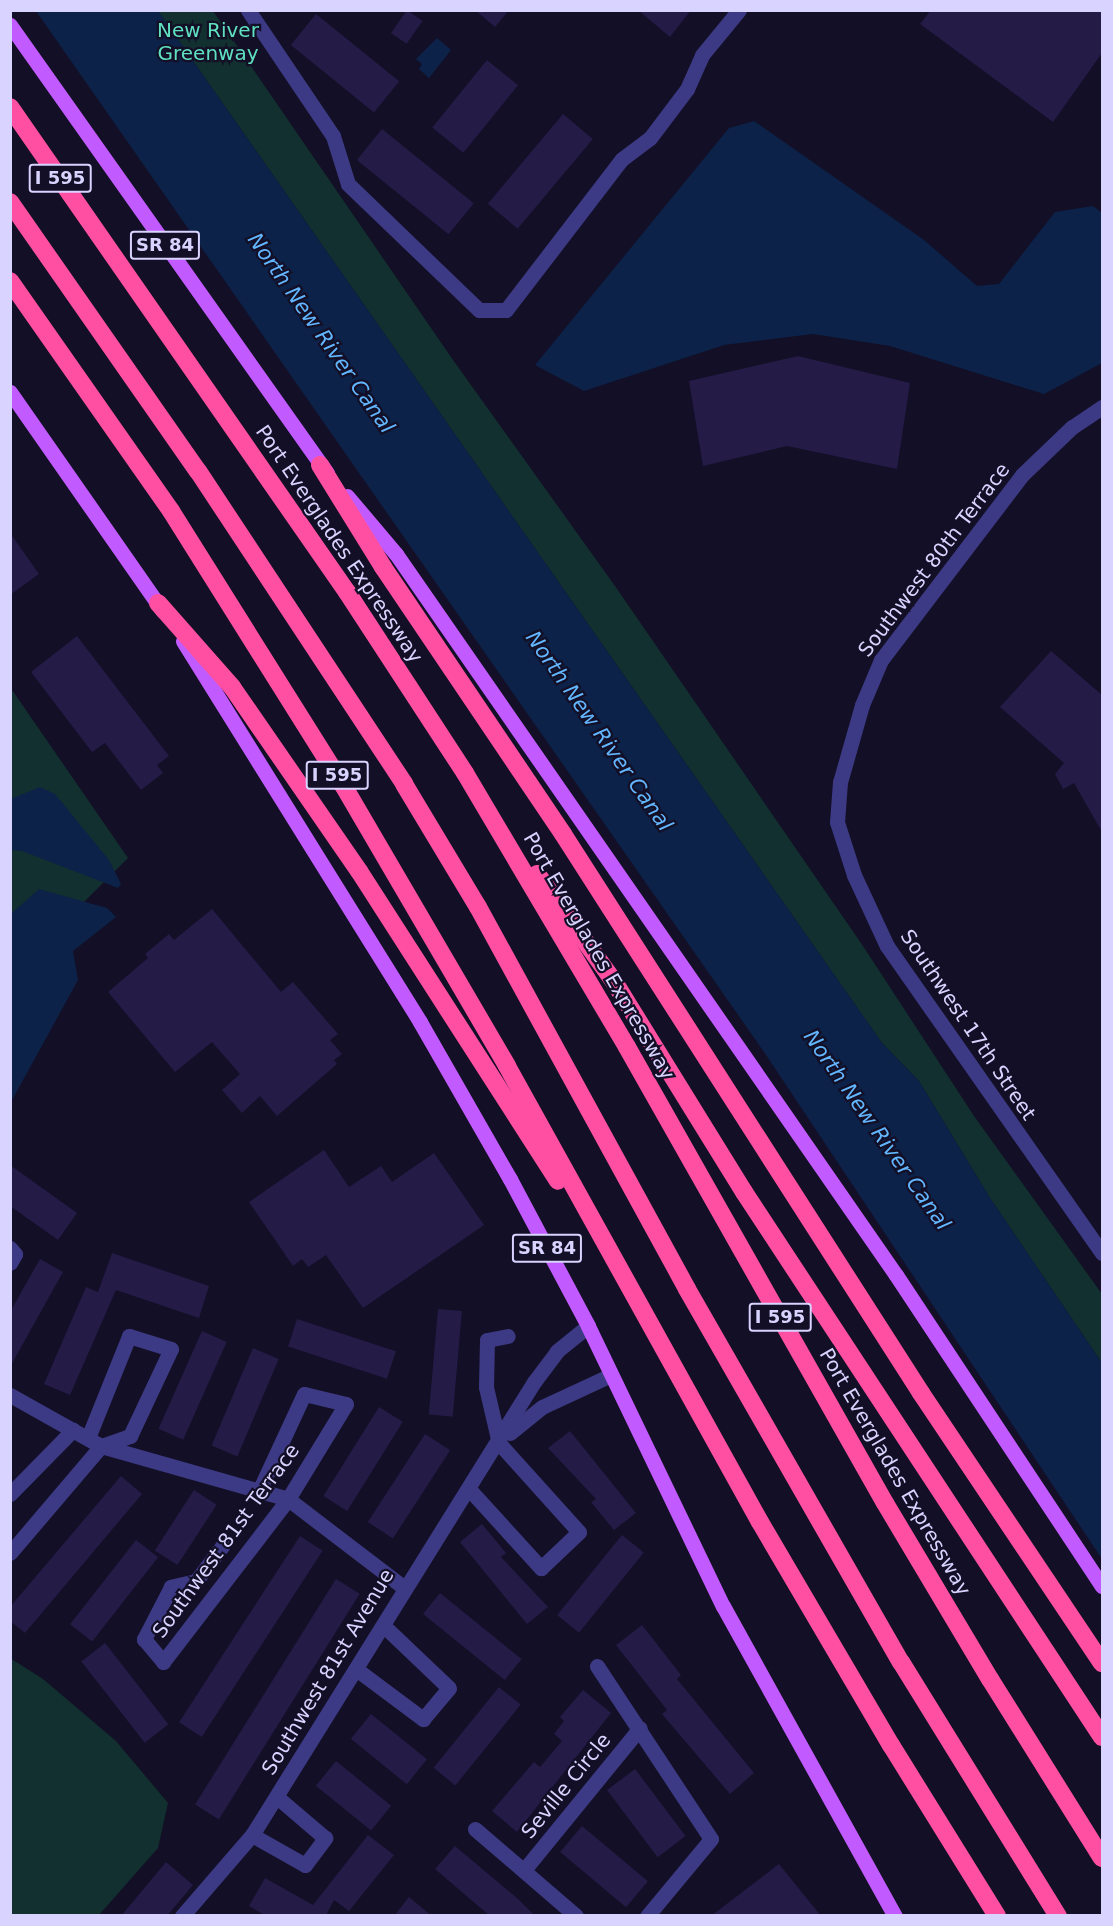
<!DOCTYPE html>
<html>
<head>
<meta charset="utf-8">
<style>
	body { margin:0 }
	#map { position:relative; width:1113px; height:1926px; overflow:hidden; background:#130f26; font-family:"DejaVu Sans",sans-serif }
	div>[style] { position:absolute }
	.green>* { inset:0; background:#12302f }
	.water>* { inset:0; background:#0c2248 }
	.building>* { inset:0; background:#241b47; transform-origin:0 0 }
	.minor>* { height:15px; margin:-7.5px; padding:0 7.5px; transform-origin:7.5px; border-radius:7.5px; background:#3d3a85 }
	.major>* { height:15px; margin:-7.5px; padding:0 7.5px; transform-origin:7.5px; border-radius:7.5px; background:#c25bff }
	.highway>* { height:18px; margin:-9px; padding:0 9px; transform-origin:9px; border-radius:9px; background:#ff4fa3 }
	span { translate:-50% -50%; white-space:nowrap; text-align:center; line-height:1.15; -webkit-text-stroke:4.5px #130f26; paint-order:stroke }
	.shield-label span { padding:2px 4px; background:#130f26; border:2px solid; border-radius:4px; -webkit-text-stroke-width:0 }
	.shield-label { font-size:18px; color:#d9d4ff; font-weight:700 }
	.park-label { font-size:20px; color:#5fe0c0 }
	.street-label { font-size:20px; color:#d9d4ff }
	.water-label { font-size:21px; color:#62b6ff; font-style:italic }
	.frame { position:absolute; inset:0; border:12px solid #d9d4ff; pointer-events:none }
</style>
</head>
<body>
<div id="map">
	<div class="green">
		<i style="clip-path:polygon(158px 11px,213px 11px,453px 360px,615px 586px,863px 946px,974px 1116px,1102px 1294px,1102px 1363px,990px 1198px,919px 1081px,882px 1043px)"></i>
		<i style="clip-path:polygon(10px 687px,128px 858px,57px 929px,10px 999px)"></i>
		<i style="clip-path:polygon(10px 1658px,43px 1679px,116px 1741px,168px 1803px,158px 1848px,99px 1915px,11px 1915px)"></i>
	</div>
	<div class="water">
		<i style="clip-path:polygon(36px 11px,158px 11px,882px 1043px,919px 1081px,990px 1198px,1102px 1363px,1102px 1559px,764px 1052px)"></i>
		<i style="clip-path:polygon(437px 38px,451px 50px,429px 78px,419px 69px,422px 64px,416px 59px)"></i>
		<i style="clip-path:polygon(754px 121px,924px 240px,977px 286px,999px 284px,1055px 212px,1093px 206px,1102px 213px,1102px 363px,1044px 394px,890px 346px,813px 334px,724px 345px,584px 391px,535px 365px,729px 128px)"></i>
		<i style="clip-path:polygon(40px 787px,55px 794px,109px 860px,121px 884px,118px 888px,22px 851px,11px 850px,11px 799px)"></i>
		<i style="clip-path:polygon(39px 889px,107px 908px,116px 917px,73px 951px,78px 980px,11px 1102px,11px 914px)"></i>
	</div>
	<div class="building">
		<i style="left:407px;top:10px;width:19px;height:28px;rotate:35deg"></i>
		<i style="clip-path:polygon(475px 10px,509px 10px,495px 27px)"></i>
		<i style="clip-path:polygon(638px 10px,691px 10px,670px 37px)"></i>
		<i style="clip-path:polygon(931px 10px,1102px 10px,1102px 53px,1053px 122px,920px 24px)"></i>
		<i style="left:316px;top:14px;width:107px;height:40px;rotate:39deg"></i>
		<i style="left:487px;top:60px;width:40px;height:87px;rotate:39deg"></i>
		<i style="left:563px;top:114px;width:39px;height:117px;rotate:40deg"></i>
		<i style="left:382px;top:129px;width:118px;height:40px;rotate:39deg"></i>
		<i style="clip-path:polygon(798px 356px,910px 383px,897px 469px,787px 446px,703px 466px,689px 381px)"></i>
		<i style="clip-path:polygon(10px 533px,39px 574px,10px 595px)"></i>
		<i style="clip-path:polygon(77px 636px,169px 756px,157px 765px,163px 773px,141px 790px,105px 743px,92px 752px,31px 672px)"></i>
		<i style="clip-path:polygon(1051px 651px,1102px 695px,1102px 832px,1074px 783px,1063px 789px,1055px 774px,1064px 763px,1000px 707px)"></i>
		<i style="clip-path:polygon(212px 909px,281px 992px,293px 982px,338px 1034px,330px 1040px,342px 1054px,334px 1060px,337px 1064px,277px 1116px,260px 1096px,242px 1113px,222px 1090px,240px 1074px,212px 1042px,175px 1072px,108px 992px,148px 958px,145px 954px,169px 934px,174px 940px)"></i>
		<i style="clip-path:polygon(324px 1150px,349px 1187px,381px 1166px,392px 1182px,434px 1153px,484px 1225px,363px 1308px,326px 1255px,308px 1267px,302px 1259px,293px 1266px,249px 1202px)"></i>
		<i style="clip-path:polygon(10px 1165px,77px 1213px,58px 1240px,10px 1206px)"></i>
		<i style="clip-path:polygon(112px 1253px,209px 1286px,199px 1318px,116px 1290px,70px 1395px,44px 1384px,86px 1287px,98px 1292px)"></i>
		<i style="clip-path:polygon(40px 1259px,63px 1272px,10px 1367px,10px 1312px)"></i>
		<i style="left:438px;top:1309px;width:24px;height:106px;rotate:5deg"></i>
		<i style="left:297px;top:1319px;width:104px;height:29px;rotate:18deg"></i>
		<i style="left:202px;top:1331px;width:27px;height:107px;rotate:24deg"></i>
		<i style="left:253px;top:1348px;width:28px;height:106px;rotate:23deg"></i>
		<i style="left:379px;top:1407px;width:28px;height:105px;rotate:32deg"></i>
		<i style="clip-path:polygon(570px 1431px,636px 1513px,614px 1530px,591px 1502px,596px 1499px,548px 1448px)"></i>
		<i style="left:425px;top:1434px;width:30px;height:105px;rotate:33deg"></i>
		<i style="clip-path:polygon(121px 1476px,142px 1494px,25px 1633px,10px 1621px,10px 1607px)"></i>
		<i style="left:194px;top:1490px;width:27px;height:72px;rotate:33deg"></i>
		<i style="clip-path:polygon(482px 1524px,506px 1553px,501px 1557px,548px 1607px,527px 1624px,460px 1542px)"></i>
		<i style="left:622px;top:1535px;width:28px;height:103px;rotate:39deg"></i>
		<i style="left:300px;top:1536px;width:27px;height:222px;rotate:33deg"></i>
		<i style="left:136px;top:1540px;width:28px;height:107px;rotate:38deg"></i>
		<i style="left:336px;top:1579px;width:28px;height:266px;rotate:32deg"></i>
		<i style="left:440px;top:1593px;width:105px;height:27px;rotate:39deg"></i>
		<i style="clip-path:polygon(642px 1625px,681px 1675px,677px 1679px,754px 1773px,730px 1794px,662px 1714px,667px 1710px,616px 1645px)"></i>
		<i style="left:105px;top:1643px;width:103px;height:30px;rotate:52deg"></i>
		<i style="left:499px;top:1687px;width:28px;height:104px;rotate:39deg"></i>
		<i style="clip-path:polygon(583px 1690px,611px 1713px,517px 1832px,492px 1811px,534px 1762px,540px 1767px,562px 1741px,554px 1734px,564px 1721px,560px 1717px)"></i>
		<i style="left:371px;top:1714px;width:72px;height:32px;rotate:39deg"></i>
		<i style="left:336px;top:1761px;width:71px;height:32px;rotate:39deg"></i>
		<i style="left:635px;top:1769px;width:84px;height:35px;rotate:53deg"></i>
		<i style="left:582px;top:1826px;width:86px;height:34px;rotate:40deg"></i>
		<i style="clip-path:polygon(368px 1835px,394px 1855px,349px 1911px,334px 1900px,327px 1913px,332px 1916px,266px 1916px,249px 1906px,265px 1878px,313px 1905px)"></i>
		<i style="clip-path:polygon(455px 1846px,517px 1898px,535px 1916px,490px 1916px,435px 1869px)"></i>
		<i style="clip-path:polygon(166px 1862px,193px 1885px,167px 1916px,121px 1916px)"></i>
		<i style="clip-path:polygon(779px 1864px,821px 1916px,711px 1916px)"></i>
		<i style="clip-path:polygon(409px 1897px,432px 1916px,394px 1916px)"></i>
	</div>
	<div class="minor">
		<i style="left:248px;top:10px;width:152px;rotate:56deg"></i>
		<i style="left:333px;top:136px;width:50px;rotate:72.6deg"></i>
		<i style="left:348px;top:184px;width:182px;rotate:43.9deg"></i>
		<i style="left:479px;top:310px;width:27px"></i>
		<i style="left:506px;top:310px;width:190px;rotate:-52.5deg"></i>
		<i style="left:622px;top:159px;width:35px;rotate:-37deg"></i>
		<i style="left:650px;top:138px;width:61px;rotate:-52.9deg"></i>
		<i style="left:687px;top:89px;width:37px;rotate:-66deg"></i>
		<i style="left:702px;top:55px;width:58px;rotate:-50.6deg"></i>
		<i style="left:1102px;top:407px;width:36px;rotate:146deg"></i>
		<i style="left:1072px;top:427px;width:69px;rotate:136.2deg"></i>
		<i style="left:1022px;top:475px;width:233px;rotate:127.3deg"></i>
		<i style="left:881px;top:660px;width:49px;rotate:112.9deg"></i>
		<i style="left:862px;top:705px;width:80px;rotate:105.9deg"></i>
		<i style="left:840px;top:782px;width:40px;rotate:94.3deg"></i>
		<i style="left:837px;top:822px;width:56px;rotate:72.2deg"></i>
		<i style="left:854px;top:875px;width:78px;rotate:65.1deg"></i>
		<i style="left:887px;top:946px;width:375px;rotate:55deg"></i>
		<i style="left:10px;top:1248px;width:8px;rotate:50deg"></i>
		<i style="left:15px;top:1254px;width:10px;rotate:119deg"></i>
		<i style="left:10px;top:1395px;width:104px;rotate:29.3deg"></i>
		<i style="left:101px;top:1446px;width:194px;rotate:15.8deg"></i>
		<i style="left:288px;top:1499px;width:145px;rotate:37.4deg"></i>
		<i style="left:510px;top:1433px;width:41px;rotate:-39.1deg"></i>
		<i style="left:542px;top:1407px;width:76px;rotate:-24.9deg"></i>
		<i style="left:469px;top:1489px;width:107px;rotate:47.7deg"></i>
		<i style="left:541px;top:1568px;width:52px;rotate:-43.5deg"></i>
		<i style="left:579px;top:1532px;width:120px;rotate:-132deg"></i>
		<i style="left:499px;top:1443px;width:57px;rotate:-103.1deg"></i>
		<i style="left:486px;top:1387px;width:47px;rotate:-88.8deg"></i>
		<i style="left:487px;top:1340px;width:21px;rotate:-11deg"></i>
		<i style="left:10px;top:1494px;width:90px;rotate:-45.5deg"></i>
		<i style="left:223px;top:1545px;width:45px;rotate:126.9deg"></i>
		<i style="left:196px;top:1581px;width:26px;rotate:167deg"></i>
		<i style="left:171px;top:1587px;width:59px;rotate:117.4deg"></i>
		<i style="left:144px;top:1639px;width:30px;rotate:50deg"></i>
		<i style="left:163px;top:1662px;width:205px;rotate:-52.5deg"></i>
		<i style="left:288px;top:1499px;width:111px;rotate:-58.6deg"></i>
		<i style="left:346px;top:1404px;width:43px;rotate:-166.6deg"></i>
		<i style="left:304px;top:1394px;width:107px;rotate:114.9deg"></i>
		<i style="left:10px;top:1553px;width:140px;rotate:-49.6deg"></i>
		<i style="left:101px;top:1446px;width:31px;rotate:-19deg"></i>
		<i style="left:130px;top:1436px;width:96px;rotate:-64.8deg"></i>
		<i style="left:171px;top:1349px;width:44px;rotate:-162.8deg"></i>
		<i style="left:129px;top:1336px;width:110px;rotate:111.9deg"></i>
		<i style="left:597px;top:1666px;width:207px;rotate:56.6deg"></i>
		<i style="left:711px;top:1839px;width:100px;rotate:129.7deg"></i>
		<i style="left:356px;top:1669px;width:84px;rotate:36.7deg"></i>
		<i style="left:423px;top:1719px;width:40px;rotate:-50deg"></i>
		<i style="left:449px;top:1688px;width:90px;rotate:-136.4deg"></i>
		<i style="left:475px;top:1829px;width:133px;rotate:40.7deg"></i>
		<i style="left:252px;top:1835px;width:61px;rotate:29.5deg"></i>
		<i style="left:305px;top:1865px;width:34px;rotate:-53deg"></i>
		<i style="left:325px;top:1838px;width:63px;rotate:-139.5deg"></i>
		<i style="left:524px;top:1870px;width:183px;rotate:-50.8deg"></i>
		<i style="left:182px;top:1916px;width:107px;rotate:-49.2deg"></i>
		<i style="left:252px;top:1835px;width:534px;rotate:-58.1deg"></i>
		<i style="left:534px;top:1382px;width:39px;rotate:-53deg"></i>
		<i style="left:557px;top:1351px;width:40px;rotate:-39deg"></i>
	</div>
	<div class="major">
		<i style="left:10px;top:25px;width:549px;rotate:54.72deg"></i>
		<i style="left:10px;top:392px;width:267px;rotate:55.1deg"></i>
		<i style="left:347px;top:496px;width:76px;rotate:49.8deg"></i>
		<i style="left:396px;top:554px;width:877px;rotate:55.26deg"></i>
		<i style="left:896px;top:1275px;width:373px;rotate:56.5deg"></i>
		<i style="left:183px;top:641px;width:449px;rotate:58.1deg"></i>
		<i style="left:420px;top:1022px;width:181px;rotate:60.2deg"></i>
		<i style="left:510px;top:1179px;width:166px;rotate:62deg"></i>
		<i style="left:588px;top:1326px;width:311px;rotate:64.3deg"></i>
		<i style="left:723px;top:1606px;width:355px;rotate:61deg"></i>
	</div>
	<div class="highway">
		<i style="left:10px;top:107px;width:591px;rotate:55.21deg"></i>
		<i style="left:347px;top:592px;width:216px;rotate:56.9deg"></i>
		<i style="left:465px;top:773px;width:318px;rotate:59.4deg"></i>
		<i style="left:627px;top:1047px;width:524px;rotate:60.5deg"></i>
		<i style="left:885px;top:1503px;width:205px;rotate:59.2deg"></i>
		<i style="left:990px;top:1679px;width:211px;rotate:58deg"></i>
		<i style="left:10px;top:202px;width:328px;rotate:55.1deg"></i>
		<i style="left:198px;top:471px;width:375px;rotate:56.6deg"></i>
		<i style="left:404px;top:784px;width:144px;rotate:59deg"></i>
		<i style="left:478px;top:907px;width:435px;rotate:61.3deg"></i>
		<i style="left:687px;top:1289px;width:430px;rotate:60.2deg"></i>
		<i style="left:901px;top:1662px;width:299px;rotate:58.3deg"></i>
		<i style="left:10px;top:281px;width:281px;rotate:55deg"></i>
		<i style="left:171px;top:511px;width:324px;rotate:57.9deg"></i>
		<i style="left:343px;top:785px;width:325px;rotate:59.7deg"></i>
		<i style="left:507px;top:1066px;width:521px;rotate:60.98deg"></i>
		<i style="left:760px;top:1522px;width:259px;rotate:59.6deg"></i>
		<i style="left:891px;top:1745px;width:201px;rotate:58.2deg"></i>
		<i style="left:320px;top:465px;width:120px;rotate:58.3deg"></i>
		<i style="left:383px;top:567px;width:322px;rotate:56deg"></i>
		<i style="left:563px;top:834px;width:664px;rotate:57.36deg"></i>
		<i style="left:921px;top:1393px;width:325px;rotate:56.2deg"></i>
		<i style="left:158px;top:603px;width:112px;rotate:48.6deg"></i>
		<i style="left:232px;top:687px;width:224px;rotate:55.4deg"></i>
		<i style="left:359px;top:871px;width:368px;rotate:57.3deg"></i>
		<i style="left:537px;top:874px;width:130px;rotate:54.4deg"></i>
		<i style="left:613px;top:980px;width:249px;rotate:58.3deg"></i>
		<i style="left:744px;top:1192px;width:652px;rotate:56.7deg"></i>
	</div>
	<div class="shield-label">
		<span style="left:60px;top:178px">I 595</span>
		<span style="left:165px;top:245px">SR 84</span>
		<span style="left:337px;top:775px">I 595</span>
		<span style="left:547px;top:1248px">SR 84</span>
		<span style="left:780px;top:1317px">I 595</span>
	</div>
	<div class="park-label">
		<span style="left:208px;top:42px">New River<br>Greenway</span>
	</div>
	<div class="street-label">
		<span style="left:339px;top:544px;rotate:56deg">Port Everglades Expressway</span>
		<span style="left:934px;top:560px;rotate:-53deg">Southwest 80th Terrace</span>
		<span style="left:599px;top:956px;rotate:60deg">Port Everglades Expressway</span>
		<span style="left:968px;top:1025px;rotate:56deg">Southwest 17th Street</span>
		<span style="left:895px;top:1472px;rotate:60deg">Port Everglades Expressway</span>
		<span style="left:226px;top:1541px;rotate:-54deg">Southwest 81st Terrace</span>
		<span style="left:328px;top:1672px;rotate:-59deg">Southwest 81st Avenue</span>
		<span style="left:566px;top:1786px;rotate:-51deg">Seville Circle</span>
	</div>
	<div class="water-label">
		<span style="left:321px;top:333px;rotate:55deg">North New River Canal</span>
		<span style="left:599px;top:731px;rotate:55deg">North New River Canal</span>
		<span style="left:877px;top:1130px;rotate:55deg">North New River Canal</span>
	</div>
	<div class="frame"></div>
</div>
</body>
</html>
